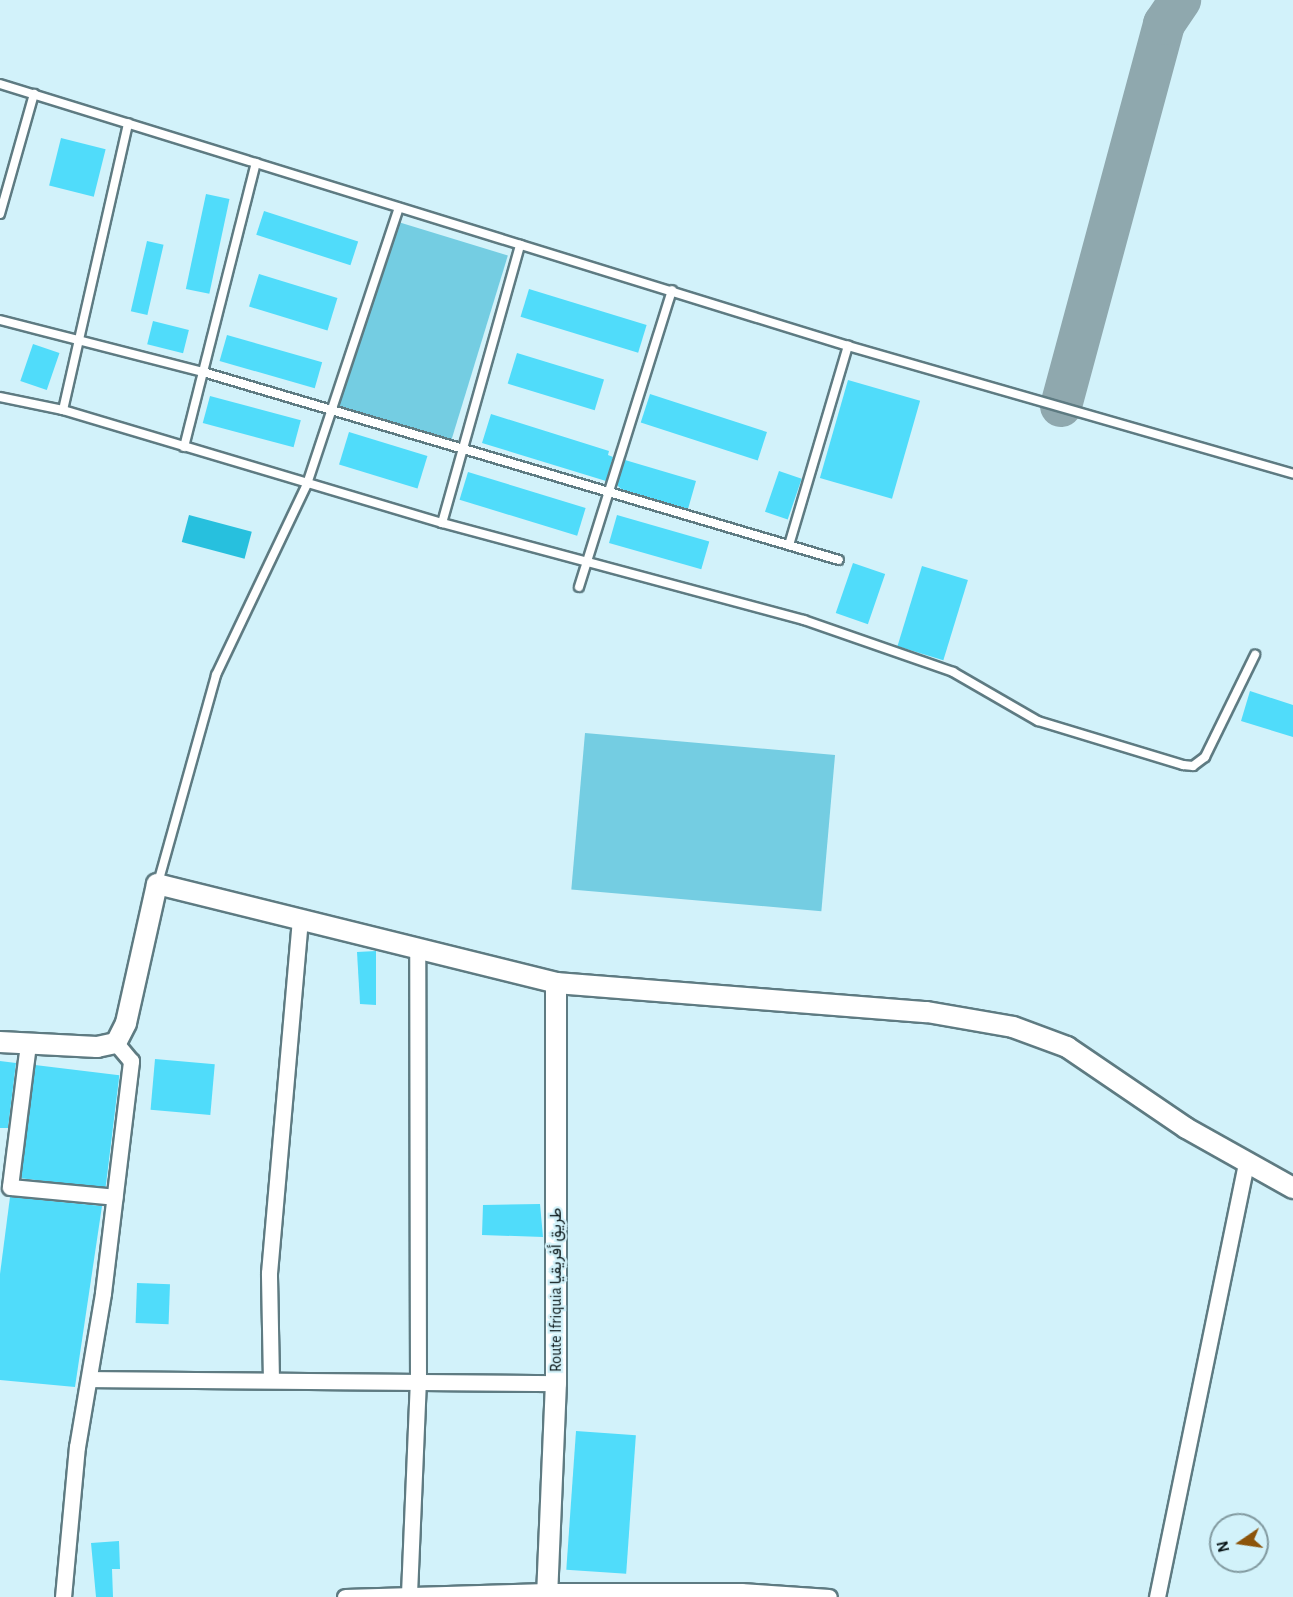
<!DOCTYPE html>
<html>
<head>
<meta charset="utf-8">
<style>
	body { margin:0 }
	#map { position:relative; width:1293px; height:1597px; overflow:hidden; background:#d2f2fa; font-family:"Alegreya Sans",Vazirmatn,sans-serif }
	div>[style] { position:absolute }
	.green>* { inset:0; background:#74cde2; transform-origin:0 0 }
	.water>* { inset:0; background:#27c0de; transform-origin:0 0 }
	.taxiway>* { height:42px; margin:-21px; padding:0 21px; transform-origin:21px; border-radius:21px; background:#8fa8ae }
	.building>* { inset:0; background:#50dcfa; transform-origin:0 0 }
	.roads { filter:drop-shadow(2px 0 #5e7b82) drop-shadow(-2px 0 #5e7b82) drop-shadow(0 2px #5e7b82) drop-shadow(0 -2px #5e7b82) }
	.service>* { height:8px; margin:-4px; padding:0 4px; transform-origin:4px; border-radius:4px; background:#fff }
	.minor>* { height:15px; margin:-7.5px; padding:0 7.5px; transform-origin:7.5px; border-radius:7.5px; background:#fff }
	.tertiary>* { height:20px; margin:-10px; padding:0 10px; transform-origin:10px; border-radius:10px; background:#fff }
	span { translate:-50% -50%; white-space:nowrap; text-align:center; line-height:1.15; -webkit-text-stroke:4.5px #d2f2fa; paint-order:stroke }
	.street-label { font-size:16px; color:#0a1618 }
	.north { position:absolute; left:1209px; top:1513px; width:60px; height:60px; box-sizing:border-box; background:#d2f2fa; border:2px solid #829aa0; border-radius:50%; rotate:257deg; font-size:16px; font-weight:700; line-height:24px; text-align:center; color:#0a1618 }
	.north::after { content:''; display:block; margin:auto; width:21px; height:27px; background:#8c540a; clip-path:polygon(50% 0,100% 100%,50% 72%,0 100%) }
</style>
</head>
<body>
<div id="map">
	<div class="green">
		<i style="left:395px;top:221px;width:118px;height:198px;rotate:17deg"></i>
		<i style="left:585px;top:733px;width:251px;height:157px;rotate:5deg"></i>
	</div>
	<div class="water">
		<i style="left:189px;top:515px;width:65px;height:28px;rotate:15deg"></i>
	</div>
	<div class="taxiway">
		<i style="left:1061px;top:406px;width:396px;rotate:-74.9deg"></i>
		<i style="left:1164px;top:24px;width:29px;rotate:-56deg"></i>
	</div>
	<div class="building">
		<i style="left:61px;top:138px;width:46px;height:49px;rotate:14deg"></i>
		<i style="left:206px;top:194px;width:24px;height:97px;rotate:12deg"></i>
		<i style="left:264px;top:211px;width:99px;height:25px;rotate:18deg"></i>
		<i style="left:147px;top:241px;width:17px;height:72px;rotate:13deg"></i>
		<i style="left:259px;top:274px;width:82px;height:34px;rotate:17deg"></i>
		<i style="left:529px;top:289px;width:123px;height:29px;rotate:17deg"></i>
		<i style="left:153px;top:321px;width:37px;height:24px;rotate:14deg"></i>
		<i style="left:227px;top:335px;width:99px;height:27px;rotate:16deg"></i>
		<i style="left:33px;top:344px;width:28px;height:39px;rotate:19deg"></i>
		<i style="left:517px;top:353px;width:91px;height:32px;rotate:17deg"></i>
		<i style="left:848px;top:380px;width:75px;height:102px;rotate:16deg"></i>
		<i style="left:650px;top:394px;width:123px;height:30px;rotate:18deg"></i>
		<i style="left:210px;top:396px;width:94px;height:28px;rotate:15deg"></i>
		<i style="clip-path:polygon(491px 414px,609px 451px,608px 455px,613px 457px,606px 481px,482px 443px)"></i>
		<i style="left:349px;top:432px;width:82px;height:34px;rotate:17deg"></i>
		<i style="clip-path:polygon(625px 460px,696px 481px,688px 509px,621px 489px,617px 485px)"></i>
		<i style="left:779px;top:471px;width:24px;height:43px;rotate:19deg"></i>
		<i style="left:468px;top:472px;width:123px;height:29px;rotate:17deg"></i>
		<i style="left:617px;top:515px;width:96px;height:29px;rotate:16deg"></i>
		<i style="left:853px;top:563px;width:34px;height:53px;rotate:19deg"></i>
		<i style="left:922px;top:566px;width:48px;height:84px;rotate:17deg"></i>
		<i style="clip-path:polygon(1250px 691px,1293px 705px,1293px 737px,1241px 721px)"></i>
		<i style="clip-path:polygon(376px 951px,376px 1005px,360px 1004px,357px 952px)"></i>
		<i style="left:155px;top:1059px;width:60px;height:51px;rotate:5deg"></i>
		<i style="clip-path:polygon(0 1061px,16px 1063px,8px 1128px,0 1128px)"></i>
		<i style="left:35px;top:1065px;width:85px;height:114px;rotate:7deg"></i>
		<i style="clip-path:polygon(10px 1197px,102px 1206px,75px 1387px,0 1380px,0 1274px)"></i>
		<i style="clip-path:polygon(540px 1204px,543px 1237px,482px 1235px,483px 1205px)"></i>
		<i style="left:137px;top:1283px;width:33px;height:40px;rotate:2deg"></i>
		<i style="left:576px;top:1431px;width:60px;height:139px;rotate:4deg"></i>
		<i style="clip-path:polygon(119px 1541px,120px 1569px,112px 1569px,113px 1597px,96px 1597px,91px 1543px)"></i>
	</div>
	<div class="roads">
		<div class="service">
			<i style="left:0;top:84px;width:888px;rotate:17.17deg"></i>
			<i style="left:848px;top:346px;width:463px;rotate:16deg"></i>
			<i style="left:0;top:214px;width:125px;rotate:-74.2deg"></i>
			<i style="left:0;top:320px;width:210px;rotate:14.4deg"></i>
			<i style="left:203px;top:372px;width:663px;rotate:16.47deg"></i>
			<i style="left:0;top:397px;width:64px;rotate:11.7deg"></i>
			<i style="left:63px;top:410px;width:395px;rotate:16.6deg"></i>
			<i style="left:442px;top:523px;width:375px;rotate:15deg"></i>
			<i style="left:804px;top:620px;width:158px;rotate:19.2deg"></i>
			<i style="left:953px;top:672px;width:98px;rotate:30deg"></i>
			<i style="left:1038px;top:721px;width:152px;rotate:16.9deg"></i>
			<i style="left:1183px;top:765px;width:10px;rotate:6deg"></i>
			<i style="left:1193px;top:766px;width:15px;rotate:-37deg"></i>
			<i style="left:1205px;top:757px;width:114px;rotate:-63.9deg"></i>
			<i style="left:63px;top:410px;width:294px;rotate:-77.2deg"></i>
			<i style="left:184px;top:447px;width:293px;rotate:-75.8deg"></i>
			<i style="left:442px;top:523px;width:289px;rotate:-74.3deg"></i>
			<i style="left:789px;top:545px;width:208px;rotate:-73.5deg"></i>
			<i style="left:579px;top:587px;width:311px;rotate:-72.6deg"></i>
			<i style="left:158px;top:883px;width:216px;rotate:-74.4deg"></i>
			<i style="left:216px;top:675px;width:212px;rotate:-64.5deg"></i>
			<i style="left:307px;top:484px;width:291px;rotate:-71.6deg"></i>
		</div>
		<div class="minor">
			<i style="left:28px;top:1044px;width:144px;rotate:97.2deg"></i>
			<i style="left:10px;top:1187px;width:105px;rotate:5.4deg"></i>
			<i style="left:89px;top:1379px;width:467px;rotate:0.5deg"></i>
			<i style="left:271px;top:1380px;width:107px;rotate:-91.1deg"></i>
			<i style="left:269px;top:1273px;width:354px;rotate:-85deg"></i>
			<i style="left:409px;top:1594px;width:213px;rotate:-87.6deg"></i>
			<i style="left:418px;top:1381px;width:432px;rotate:-90.1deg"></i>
			<i style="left:63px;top:1597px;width:151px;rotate:-84.7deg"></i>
			<i style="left:77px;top:1447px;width:156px;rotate:-80.4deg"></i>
			<i style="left:103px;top:1293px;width:234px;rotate:-83.1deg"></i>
			<i style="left:131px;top:1061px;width:23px;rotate:-130deg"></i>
			<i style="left:345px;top:1597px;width:202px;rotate:-1.7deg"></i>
			<i style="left:547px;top:1591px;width:194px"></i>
			<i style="left:741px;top:1591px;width:88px;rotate:3.9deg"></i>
			<i style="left:1157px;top:1597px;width:443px;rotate:-78.4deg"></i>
		</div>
		<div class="tertiary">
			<i style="left:0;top:1042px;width:97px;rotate:3deg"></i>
			<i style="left:97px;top:1047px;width:19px;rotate:-12deg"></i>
			<i style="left:116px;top:1043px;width:22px;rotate:-63deg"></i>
			<i style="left:126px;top:1023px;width:142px;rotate:-77.4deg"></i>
			<i style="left:157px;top:884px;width:411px;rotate:13.9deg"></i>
			<i style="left:556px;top:983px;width:372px;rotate:4.5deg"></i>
			<i style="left:927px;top:1012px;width:87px;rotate:9.9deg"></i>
			<i style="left:1013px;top:1027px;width:58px;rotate:20.3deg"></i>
			<i style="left:1067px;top:1047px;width:144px;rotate:34.2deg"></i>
			<i style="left:1186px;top:1128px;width:123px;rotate:29.3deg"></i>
			<i style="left:547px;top:1597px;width:214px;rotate:-87.6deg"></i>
			<i style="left:556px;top:1383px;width:400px;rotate:-90deg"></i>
		</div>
	</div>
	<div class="street-label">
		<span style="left:556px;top:1290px;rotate:-90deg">Route Ifriquia طريق أفريقيا</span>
	</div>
	<div class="north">N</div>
</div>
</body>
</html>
